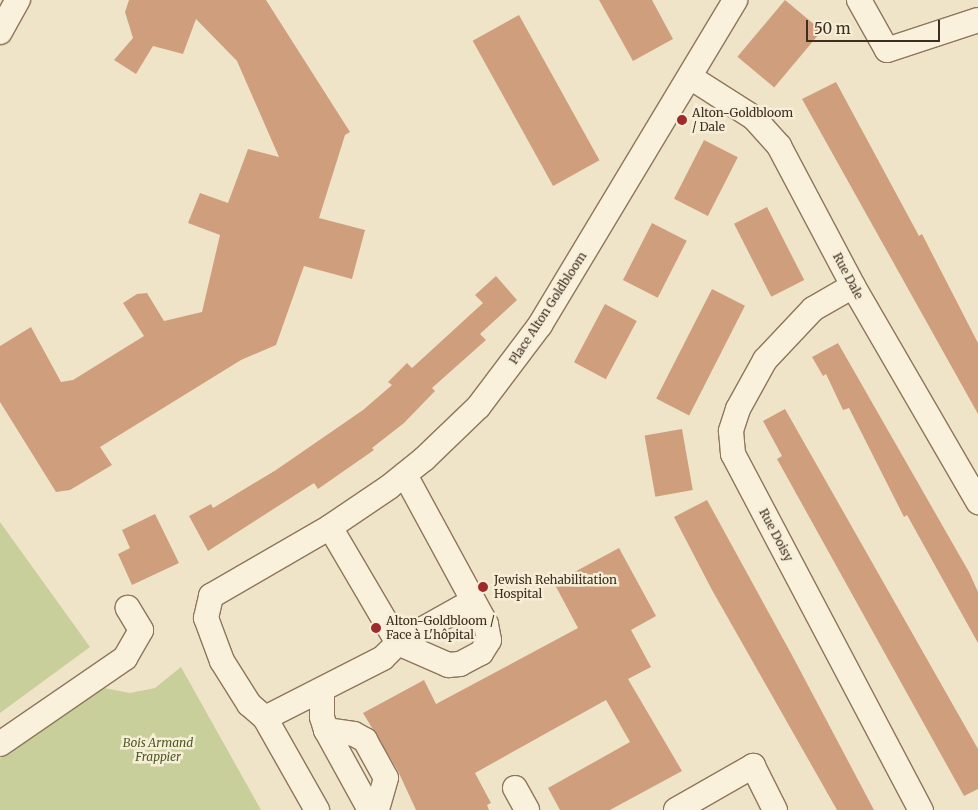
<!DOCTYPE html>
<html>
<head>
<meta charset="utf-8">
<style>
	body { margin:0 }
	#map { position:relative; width:978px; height:810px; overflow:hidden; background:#f0e4c8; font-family:Merriweather,serif }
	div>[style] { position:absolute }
	.green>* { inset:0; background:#c9cf9b }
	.building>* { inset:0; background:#cf9f7d; transform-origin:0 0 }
	.roads { filter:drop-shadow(1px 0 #8d765c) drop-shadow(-1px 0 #8d765c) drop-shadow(0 1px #8d765c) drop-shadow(0 -1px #8d765c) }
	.minor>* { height:24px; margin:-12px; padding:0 12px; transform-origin:12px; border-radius:12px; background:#faf1dc }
	.dots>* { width:14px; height:14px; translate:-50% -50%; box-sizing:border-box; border:2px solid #f7eed8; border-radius:50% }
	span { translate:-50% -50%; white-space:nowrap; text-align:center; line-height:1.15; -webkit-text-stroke:5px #f7eed8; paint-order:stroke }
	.poi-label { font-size:12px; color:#3d2e20 }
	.left { translate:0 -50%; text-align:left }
	.street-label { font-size:12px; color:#3d2e20 }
	.park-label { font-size:12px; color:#4d5a26; font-style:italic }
	.scale { position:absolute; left:806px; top:20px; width:134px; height:22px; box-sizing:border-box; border:2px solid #3d2e20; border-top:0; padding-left:6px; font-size:15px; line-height:18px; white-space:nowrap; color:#3d2e20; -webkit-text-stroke:4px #f7eed8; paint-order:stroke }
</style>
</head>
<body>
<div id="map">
	<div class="green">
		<i style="clip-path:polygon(0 522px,90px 647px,0 713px)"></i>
		<i style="clip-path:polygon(181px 667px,261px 810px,0 810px,0 758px,104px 688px,130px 693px,155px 688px)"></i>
	</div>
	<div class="building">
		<i style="clip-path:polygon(129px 0,266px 0,350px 132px,345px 135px,319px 218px,365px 230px,352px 279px,304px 266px,276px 345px,241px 360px,100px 447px,112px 465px,70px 490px,56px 492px,0 402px,0 346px,31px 327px,61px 382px,73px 380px,144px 336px,123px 303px,137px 294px,147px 293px,164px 321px,202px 312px,220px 235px,188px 223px,200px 193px,228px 203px,248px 149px,279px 157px,237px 61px,196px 19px,183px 54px,153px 46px,136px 74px,114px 60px,133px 38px,125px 12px)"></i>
		<i style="clip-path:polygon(599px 0,652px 0,673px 39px,633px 61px)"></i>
		<i style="left:785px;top:0;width:48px;height:74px;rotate:40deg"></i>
		<i style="left:519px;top:15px;width:166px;height:53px;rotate:61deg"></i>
		<i style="clip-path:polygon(836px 82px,919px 236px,922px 234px,978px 343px,978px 414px,802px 99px)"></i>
		<i style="left:704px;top:140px;width:38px;height:66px;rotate:27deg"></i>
		<i style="left:767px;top:207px;width:82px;height:37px;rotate:63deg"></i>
		<i style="left:652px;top:223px;width:39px;height:64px;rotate:27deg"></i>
		<i style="clip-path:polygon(496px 276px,517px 300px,480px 334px,486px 340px,432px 388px,435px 391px,404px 423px,372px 448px,374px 450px,318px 489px,314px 483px,208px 551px,189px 516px,211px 504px,213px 508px,276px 470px,363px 410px,392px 385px,388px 382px,407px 363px,412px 368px,483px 303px,475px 295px)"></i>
		<i style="left:712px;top:289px;width:37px;height:123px;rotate:27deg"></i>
		<i style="left:605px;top:304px;width:36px;height:66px;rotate:28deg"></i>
		<i style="clip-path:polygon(838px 343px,969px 572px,978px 592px,978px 643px,907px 515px,904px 517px,849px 408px,843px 410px,826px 374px,823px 376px,812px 357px)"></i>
		<i style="clip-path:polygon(785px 409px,978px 749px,978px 789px,964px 796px,777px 459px,782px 456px,763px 421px)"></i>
		<i style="left:682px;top:429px;width:62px;height:38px;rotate:80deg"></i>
		<i style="clip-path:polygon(707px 500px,793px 657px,874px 810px,837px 810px,712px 590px,674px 517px)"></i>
		<i style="clip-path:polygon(155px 514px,179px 563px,132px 585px,118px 554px,130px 548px,122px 530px)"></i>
		<i style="clip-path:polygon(619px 548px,656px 616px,631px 630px,651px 667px,628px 679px,682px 771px,610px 810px,560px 810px,548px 788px,630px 742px,606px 700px,475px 773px,491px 803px,487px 805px,489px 810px,416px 810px,398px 771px,363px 713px,424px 680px,436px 704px,578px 628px,554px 583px)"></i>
	</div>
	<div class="roads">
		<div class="minor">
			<i style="left:859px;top:0;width:57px;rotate:60.8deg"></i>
			<i style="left:887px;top:50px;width:96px;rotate:-18.2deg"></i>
			<i style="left:0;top:32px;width:37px;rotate:-61deg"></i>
			<i style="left:690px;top:77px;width:76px;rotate:32.6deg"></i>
			<i style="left:754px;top:118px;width:38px;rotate:48deg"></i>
			<i style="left:779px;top:146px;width:158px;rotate:62.1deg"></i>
			<i style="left:853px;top:286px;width:250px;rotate:59.9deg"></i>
			<i style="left:853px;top:286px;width:46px;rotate:150.1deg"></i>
			<i style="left:813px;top:309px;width:70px;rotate:133.3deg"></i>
			<i style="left:765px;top:360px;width:56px;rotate:118.9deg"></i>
			<i style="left:738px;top:409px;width:23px;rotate:108deg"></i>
			<i style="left:731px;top:431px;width:23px;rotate:85deg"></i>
			<i style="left:733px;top:454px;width:403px;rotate:62.2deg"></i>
			<i style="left:330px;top:527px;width:134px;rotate:59.6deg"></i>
			<i style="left:398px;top:643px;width:55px;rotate:23.7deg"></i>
			<i style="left:448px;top:665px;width:12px;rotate:-5deg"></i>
			<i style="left:460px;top:664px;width:24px;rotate:-28deg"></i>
			<i style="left:481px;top:653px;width:15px;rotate:-58deg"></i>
			<i style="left:489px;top:640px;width:16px;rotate:-101deg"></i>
			<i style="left:486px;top:624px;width:170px;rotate:-118.5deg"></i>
			<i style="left:473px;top:601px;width:86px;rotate:150.8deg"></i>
			<i style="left:398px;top:643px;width:21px;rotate:135deg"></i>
			<i style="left:383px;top:658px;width:132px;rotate:153deg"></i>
			<i style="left:265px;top:718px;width:21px;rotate:-139deg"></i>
			<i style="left:249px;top:704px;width:51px;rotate:-122.1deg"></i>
			<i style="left:222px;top:661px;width:46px;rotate:-110.4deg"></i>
			<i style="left:206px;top:618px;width:23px;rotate:-77deg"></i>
			<i style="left:211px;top:596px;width:138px;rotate:-30.1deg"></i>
			<i style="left:330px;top:527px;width:71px;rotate:-34.1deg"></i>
			<i style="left:389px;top:487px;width:45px;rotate:-38.7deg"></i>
			<i style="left:424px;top:459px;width:76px;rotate:-43.9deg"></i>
			<i style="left:479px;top:406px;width:101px;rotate:-53deg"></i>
			<i style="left:540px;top:325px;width:379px;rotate:-59deg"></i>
			<i style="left:322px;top:692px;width:25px;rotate:90deg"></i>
			<i style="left:322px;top:717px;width:14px;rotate:73deg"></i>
			<i style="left:326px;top:730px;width:91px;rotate:61.2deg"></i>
			<i style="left:265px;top:718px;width:106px;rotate:60.5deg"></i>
			<i style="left:326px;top:730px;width:28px;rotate:8deg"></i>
			<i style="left:354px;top:734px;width:13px;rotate:29deg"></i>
			<i style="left:365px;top:740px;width:43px;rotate:61.1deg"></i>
			<i style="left:386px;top:778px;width:33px;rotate:106deg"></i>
			<i style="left:0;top:744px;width:152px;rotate:-34.5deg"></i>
			<i style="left:125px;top:658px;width:32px;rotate:-60deg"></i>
			<i style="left:141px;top:630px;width:26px;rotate:-121deg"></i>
			<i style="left:515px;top:788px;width:25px;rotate:61deg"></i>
			<i style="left:676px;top:810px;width:89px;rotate:-29.7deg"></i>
			<i style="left:753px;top:766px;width:49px;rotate:63.4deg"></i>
		</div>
	</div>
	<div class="dots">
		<i style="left:682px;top:120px;background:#9e2a2b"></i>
		<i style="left:483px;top:587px;background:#9e2a2b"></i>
		<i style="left:376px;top:628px;background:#9e2a2b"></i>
	</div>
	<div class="poi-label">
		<span class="left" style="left:692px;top:120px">Alton-Goldbloom<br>/ Dale</span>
		<span class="left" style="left:494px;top:587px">Jewish Rehabilitation<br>Hospital</span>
		<span class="left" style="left:386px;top:628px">Alton-Goldbloom /<br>Face à L'hôpital</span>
	</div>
	<div class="street-label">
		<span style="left:848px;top:276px;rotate:62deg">Rue Dale</span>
		<span style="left:548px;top:308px;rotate:-57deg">Place Alton Goldbloom</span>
		<span style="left:776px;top:535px;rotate:62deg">Rue Doisy</span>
	</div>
	<div class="park-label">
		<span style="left:158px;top:750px">Bois Armand<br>Frappier</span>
	</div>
	<div class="scale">50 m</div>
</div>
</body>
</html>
